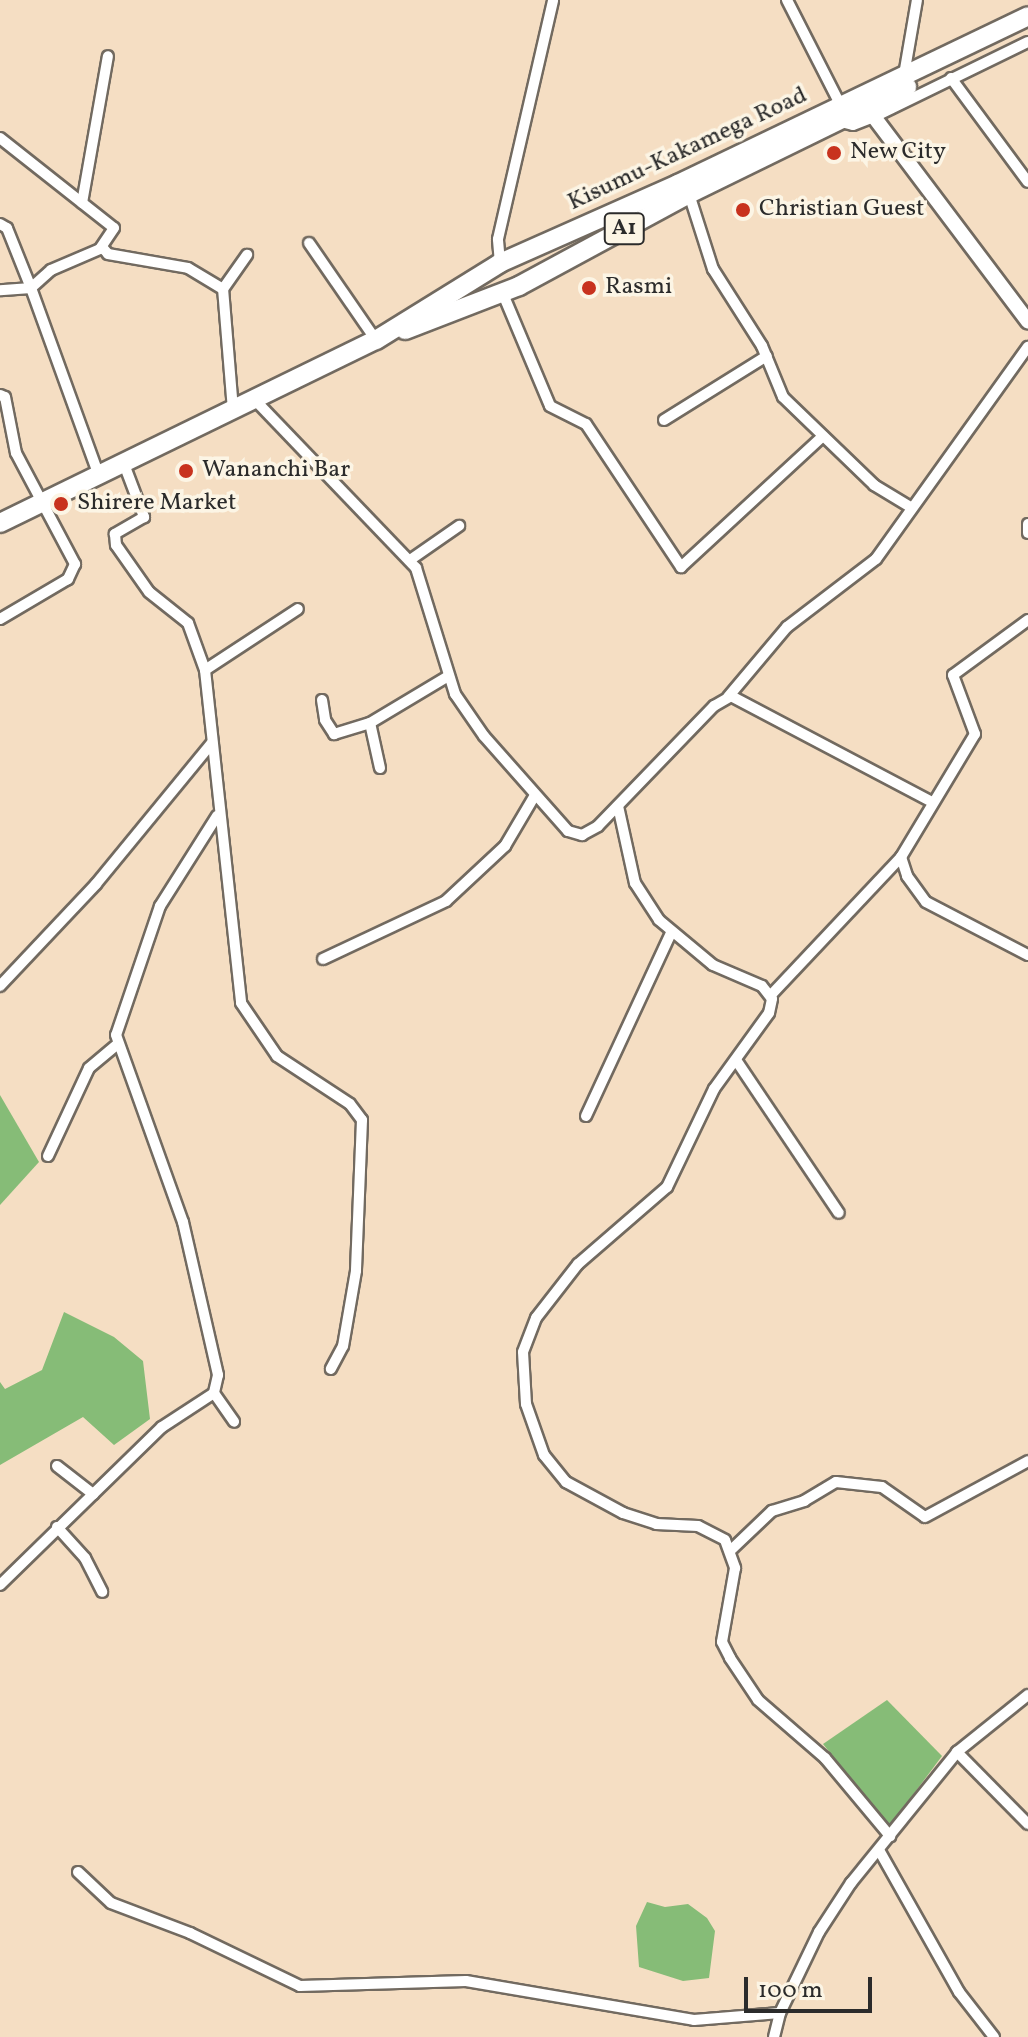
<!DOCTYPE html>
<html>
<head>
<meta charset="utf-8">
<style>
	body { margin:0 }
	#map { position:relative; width:1028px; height:2037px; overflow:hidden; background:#f5dec3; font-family:Vollkorn,serif }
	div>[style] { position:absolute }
	.forest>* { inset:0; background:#86bc77 }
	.roads { filter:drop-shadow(2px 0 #726a60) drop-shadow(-2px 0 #726a60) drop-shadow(0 2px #726a60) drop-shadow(0 -2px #726a60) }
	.street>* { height:10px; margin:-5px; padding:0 5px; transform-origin:5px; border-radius:5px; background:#fff }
	.secondary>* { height:14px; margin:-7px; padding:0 7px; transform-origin:7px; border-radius:7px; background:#fff }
	.highway>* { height:18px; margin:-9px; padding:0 9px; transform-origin:9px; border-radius:9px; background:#fff }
	.dots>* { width:22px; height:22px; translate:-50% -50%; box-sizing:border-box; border:4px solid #fcf5e5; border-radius:50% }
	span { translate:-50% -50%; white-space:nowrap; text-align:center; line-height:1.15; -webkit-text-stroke:7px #fcf5e5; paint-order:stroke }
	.shield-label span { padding:2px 6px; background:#fcf5e5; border:2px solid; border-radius:6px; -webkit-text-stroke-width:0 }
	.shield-label { font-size:22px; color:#2b2b2b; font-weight:700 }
	.street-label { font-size:24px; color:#2b2b2b }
	.poi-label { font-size:24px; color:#2b2b2b }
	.left { translate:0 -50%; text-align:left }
	.scale { position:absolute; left:744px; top:1977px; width:128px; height:36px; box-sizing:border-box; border:4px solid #2b2b2b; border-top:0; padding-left:10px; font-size:24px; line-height:28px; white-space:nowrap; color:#2b2b2b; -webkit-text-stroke:6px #fcf5e5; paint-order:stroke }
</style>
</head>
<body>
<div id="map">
	<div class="forest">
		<i style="clip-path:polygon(0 1095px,39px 1162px,0 1205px)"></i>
		<i style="clip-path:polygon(64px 1312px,114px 1337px,143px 1361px,150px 1419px,114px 1445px,83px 1417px,0 1465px,0 1382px,5px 1389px,42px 1370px)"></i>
		<i style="clip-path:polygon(887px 1700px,942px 1756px,889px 1827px,823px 1744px)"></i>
		<i style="clip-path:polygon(647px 1902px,665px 1907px,688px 1904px,707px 1918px,715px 1931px,709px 1978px,683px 1981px,639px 1967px,636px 1926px)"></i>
	</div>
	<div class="roads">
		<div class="street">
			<i style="left:787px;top:0;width:119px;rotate:63deg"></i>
			<i style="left:904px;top:75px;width:76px;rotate:-80.2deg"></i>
			<i style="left:951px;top:78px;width:129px;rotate:53.5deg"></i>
			<i style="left:841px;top:122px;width:12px;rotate:14deg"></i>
			<i style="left:853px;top:125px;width:22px;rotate:-21deg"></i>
			<i style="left:874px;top:117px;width:171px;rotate:-26deg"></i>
			<i style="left:0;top:138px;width:145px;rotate:38.3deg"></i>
			<i style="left:114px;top:228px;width:25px;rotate:124deg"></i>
			<i style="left:100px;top:249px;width:53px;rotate:156.8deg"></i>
			<i style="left:51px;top:270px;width:27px;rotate:138deg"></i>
			<i style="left:31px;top:288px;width:200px;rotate:70.1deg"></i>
			<i style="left:689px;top:194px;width:79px;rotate:72.3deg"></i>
			<i style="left:713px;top:269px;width:91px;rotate:57.5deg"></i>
			<i style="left:762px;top:346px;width:55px;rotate:67.6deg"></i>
			<i style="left:783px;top:397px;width:127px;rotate:44deg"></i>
			<i style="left:874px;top:485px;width:44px;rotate:31.2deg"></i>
			<i style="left:82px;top:203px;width:149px;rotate:-80deg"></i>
			<i style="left:0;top:224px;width:8px;rotate:30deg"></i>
			<i style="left:7px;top:228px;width:65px;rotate:68.2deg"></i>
			<i style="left:31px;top:288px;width:31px;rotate:176deg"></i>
			<i style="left:309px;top:243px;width:118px;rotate:55.4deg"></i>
			<i style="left:102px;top:247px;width:9px;rotate:49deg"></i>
			<i style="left:108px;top:254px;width:81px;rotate:9.9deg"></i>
			<i style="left:188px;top:268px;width:41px;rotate:31deg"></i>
			<i style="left:500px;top:263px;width:24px;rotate:-95deg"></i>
			<i style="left:498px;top:239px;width:245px;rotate:-77deg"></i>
			<i style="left:503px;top:294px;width:121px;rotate:67.2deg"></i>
			<i style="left:550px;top:406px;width:40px;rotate:26.6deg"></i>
			<i style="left:586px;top:424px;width:172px;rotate:56.4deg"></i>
			<i style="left:681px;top:567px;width:193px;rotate:-42.7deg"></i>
			<i style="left:0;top:395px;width:5px;rotate:22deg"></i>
			<i style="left:5px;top:397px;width:57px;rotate:78.9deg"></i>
			<i style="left:16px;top:453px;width:126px;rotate:62deg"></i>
			<i style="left:75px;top:564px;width:17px;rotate:115deg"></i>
			<i style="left:68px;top:579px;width:79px;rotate:149.5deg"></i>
			<i style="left:254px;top:399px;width:234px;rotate:46.2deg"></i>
			<i style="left:416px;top:568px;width:132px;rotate:72.8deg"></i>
			<i style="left:455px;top:694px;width:51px;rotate:55.4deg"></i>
			<i style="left:484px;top:736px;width:127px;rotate:48.5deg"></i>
			<i style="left:568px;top:831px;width:15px;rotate:16deg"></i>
			<i style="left:582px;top:835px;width:18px;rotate:-29deg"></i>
			<i style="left:598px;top:826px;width:167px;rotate:-46deg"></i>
			<i style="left:714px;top:706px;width:20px;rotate:-30deg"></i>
			<i style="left:731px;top:696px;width:227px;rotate:27.8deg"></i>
			<i style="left:233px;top:410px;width:121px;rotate:-94.7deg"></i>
			<i style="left:223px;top:289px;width:42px;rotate:-54.8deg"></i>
			<i style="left:664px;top:420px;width:121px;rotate:-31.9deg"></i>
			<i style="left:124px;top:464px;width:57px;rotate:69.3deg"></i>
			<i style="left:144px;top:517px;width:34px;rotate:150deg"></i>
			<i style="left:115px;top:534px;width:11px;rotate:85deg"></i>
			<i style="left:116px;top:545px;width:57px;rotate:54.9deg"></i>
			<i style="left:149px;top:592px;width:50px;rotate:38.5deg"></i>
			<i style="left:188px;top:623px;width:50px;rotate:70.1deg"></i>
			<i style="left:205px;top:670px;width:335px;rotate:83.8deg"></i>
			<i style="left:241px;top:1003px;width:64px;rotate:55.8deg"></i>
			<i style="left:277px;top:1056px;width:87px;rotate:33.3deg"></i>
			<i style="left:350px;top:1104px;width:20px;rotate:53deg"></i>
			<i style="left:362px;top:1120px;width:151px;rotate:92.3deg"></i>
			<i style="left:356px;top:1271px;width:76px;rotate:99.8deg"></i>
			<i style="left:343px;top:1346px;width:26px;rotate:118deg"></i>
			<i style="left:1028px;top:524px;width:9px;rotate:90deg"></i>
			<i style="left:410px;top:560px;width:60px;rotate:-34.8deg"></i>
			<i style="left:1028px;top:620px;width:93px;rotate:143.7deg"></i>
			<i style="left:953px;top:675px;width:63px;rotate:69.6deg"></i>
			<i style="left:975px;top:734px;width:144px;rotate:121deg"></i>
			<i style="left:901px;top:857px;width:20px;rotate:72deg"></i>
			<i style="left:907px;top:876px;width:32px;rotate:54deg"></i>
			<i style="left:926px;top:902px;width:115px;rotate:27.5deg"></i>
			<i style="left:205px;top:670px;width:111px;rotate:-33.3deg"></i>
			<i style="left:728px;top:697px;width:92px;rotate:-49.9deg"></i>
			<i style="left:787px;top:627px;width:112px;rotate:-37.4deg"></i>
			<i style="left:876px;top:559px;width:261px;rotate:-54.4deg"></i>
			<i style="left:322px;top:700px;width:20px;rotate:81deg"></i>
			<i style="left:325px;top:720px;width:17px;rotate:57deg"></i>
			<i style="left:334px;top:734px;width:38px;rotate:-17deg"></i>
			<i style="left:380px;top:768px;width:46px;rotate:-102.5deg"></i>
			<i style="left:370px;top:723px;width:90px;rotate:-30.9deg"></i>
			<i style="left:618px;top:806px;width:79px;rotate:77.6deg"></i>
			<i style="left:635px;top:883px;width:44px;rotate:57deg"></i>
			<i style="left:659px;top:920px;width:70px;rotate:39.8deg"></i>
			<i style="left:713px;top:965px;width:53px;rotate:23.2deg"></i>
			<i style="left:762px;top:986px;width:16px;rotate:52deg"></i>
			<i style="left:772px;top:999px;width:14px;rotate:102deg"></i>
			<i style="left:769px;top:1013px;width:94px;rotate:125.9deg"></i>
			<i style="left:714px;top:1089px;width:109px;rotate:115.6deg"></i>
			<i style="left:667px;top:1187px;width:118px;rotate:139.1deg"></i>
			<i style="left:578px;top:1264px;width:68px;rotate:127.9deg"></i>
			<i style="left:536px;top:1318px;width:36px;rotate:111deg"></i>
			<i style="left:523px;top:1352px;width:52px;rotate:86.7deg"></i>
			<i style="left:526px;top:1404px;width:54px;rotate:70.6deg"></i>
			<i style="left:544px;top:1455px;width:35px;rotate:51deg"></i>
			<i style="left:566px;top:1482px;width:65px;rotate:28.5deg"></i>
			<i style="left:623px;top:1513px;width:35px;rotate:18deg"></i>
			<i style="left:656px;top:1524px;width:42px;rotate:2.7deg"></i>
			<i style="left:698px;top:1526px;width:30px;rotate:27deg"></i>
			<i style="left:725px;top:1540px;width:30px;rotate:70deg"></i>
			<i style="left:735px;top:1568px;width:75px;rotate:100deg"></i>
			<i style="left:722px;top:1642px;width:18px;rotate:63deg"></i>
			<i style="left:730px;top:1658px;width:50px;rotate:56.3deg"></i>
			<i style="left:758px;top:1700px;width:89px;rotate:40.9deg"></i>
			<i style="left:825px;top:1758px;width:102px;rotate:50.2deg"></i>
			<i style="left:217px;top:816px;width:107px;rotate:122.3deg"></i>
			<i style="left:160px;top:906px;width:136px;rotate:108.8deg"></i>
			<i style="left:116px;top:1035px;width:199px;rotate:70.3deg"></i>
			<i style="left:183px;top:1222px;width:157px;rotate:77.1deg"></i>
			<i style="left:218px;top:1375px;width:18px;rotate:103deg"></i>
			<i style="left:214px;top:1393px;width:35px;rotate:55deg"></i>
			<i style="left:323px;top:959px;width:136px;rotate:-25.2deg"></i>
			<i style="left:446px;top:901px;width:81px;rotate:-43deg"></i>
			<i style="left:505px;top:846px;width:59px;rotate:-59.5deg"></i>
			<i style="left:0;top:986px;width:140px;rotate:-46.7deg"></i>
			<i style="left:96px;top:884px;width:183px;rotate:-50.6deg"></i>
			<i style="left:771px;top:995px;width:190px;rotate:-46.7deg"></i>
			<i style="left:736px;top:1060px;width:184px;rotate:56.1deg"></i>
			<i style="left:586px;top:1116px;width:202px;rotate:-65.1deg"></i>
			<i style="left:48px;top:1156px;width:97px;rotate:-65deg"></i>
			<i style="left:89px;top:1068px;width:38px;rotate:-40deg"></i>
			<i style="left:57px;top:1466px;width:46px;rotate:37.9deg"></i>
			<i style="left:57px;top:1527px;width:42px;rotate:47.9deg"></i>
			<i style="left:85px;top:1558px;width:38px;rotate:63deg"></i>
			<i style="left:731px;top:1550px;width:57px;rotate:-43.6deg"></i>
			<i style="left:772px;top:1511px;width:34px;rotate:-17deg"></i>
			<i style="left:804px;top:1501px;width:37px;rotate:-31deg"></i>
			<i style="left:836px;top:1482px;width:46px;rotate:6.2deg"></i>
			<i style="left:882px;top:1487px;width:52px;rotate:34.9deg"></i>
			<i style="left:925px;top:1517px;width:117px;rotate:-28.5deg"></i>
			<i style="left:0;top:1585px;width:226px;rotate:-44.3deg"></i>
			<i style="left:162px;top:1427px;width:62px;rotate:-33.2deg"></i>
			<i style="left:957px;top:1752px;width:101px;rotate:45.4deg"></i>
			<i style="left:879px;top:1850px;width:163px;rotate:60.6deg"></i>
			<i style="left:959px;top:1992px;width:57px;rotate:52.1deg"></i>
			<i style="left:78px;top:1872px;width:45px;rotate:43.2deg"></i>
			<i style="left:111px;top:1903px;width:85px;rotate:20.8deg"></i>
			<i style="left:190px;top:1933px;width:122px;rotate:25.7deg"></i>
			<i style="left:300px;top:1986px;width:166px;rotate:-1.7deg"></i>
			<i style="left:466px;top:1981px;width:231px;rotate:9.7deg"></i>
			<i style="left:694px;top:2020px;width:86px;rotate:-4.7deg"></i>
			<i style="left:774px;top:2037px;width:25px;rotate:-76deg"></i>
			<i style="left:780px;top:2013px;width:90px;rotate:-64.3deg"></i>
			<i style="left:819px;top:1932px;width:59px;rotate:-56.9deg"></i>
			<i style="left:851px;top:1883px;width:169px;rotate:-51deg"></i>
			<i style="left:957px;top:1752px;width:91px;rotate:-38.8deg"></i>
		</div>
		<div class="secondary">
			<i style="left:874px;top:117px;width:256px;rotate:53deg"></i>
		</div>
		<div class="highway">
			<i style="left:405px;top:330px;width:122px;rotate:-21.1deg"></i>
			<i style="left:519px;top:286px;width:193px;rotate:-28.4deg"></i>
			<i style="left:689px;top:194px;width:243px;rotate:-26.1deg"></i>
			<i style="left:0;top:523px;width:418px;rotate:-26deg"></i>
			<i style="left:376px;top:340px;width:146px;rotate:-31.8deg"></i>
			<i style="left:500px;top:263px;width:195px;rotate:-23.9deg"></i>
			<i style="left:678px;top:184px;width:388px;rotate:-25.6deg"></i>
		</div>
	</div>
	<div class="dots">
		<i style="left:834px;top:153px;background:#c8321e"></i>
		<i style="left:743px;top:210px;background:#c8321e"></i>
		<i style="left:589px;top:288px;background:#c8321e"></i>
		<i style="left:186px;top:471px;background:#c8321e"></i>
		<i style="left:61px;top:504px;background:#c8321e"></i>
	</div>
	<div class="shield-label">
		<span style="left:624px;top:229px">A1</span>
	</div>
	<div class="street-label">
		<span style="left:688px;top:150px;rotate:-25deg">Kisumu-Kakamega Road</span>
	</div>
	<div class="poi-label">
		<span class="left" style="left:850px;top:153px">New City</span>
		<span class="left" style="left:759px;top:210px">Christian Guest</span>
		<span class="left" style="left:605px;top:288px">Rasmi</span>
		<span class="left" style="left:202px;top:471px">Wananchi Bar</span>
		<span class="left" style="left:77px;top:504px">Shirere Market</span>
	</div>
	<div class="scale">100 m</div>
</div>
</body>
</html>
